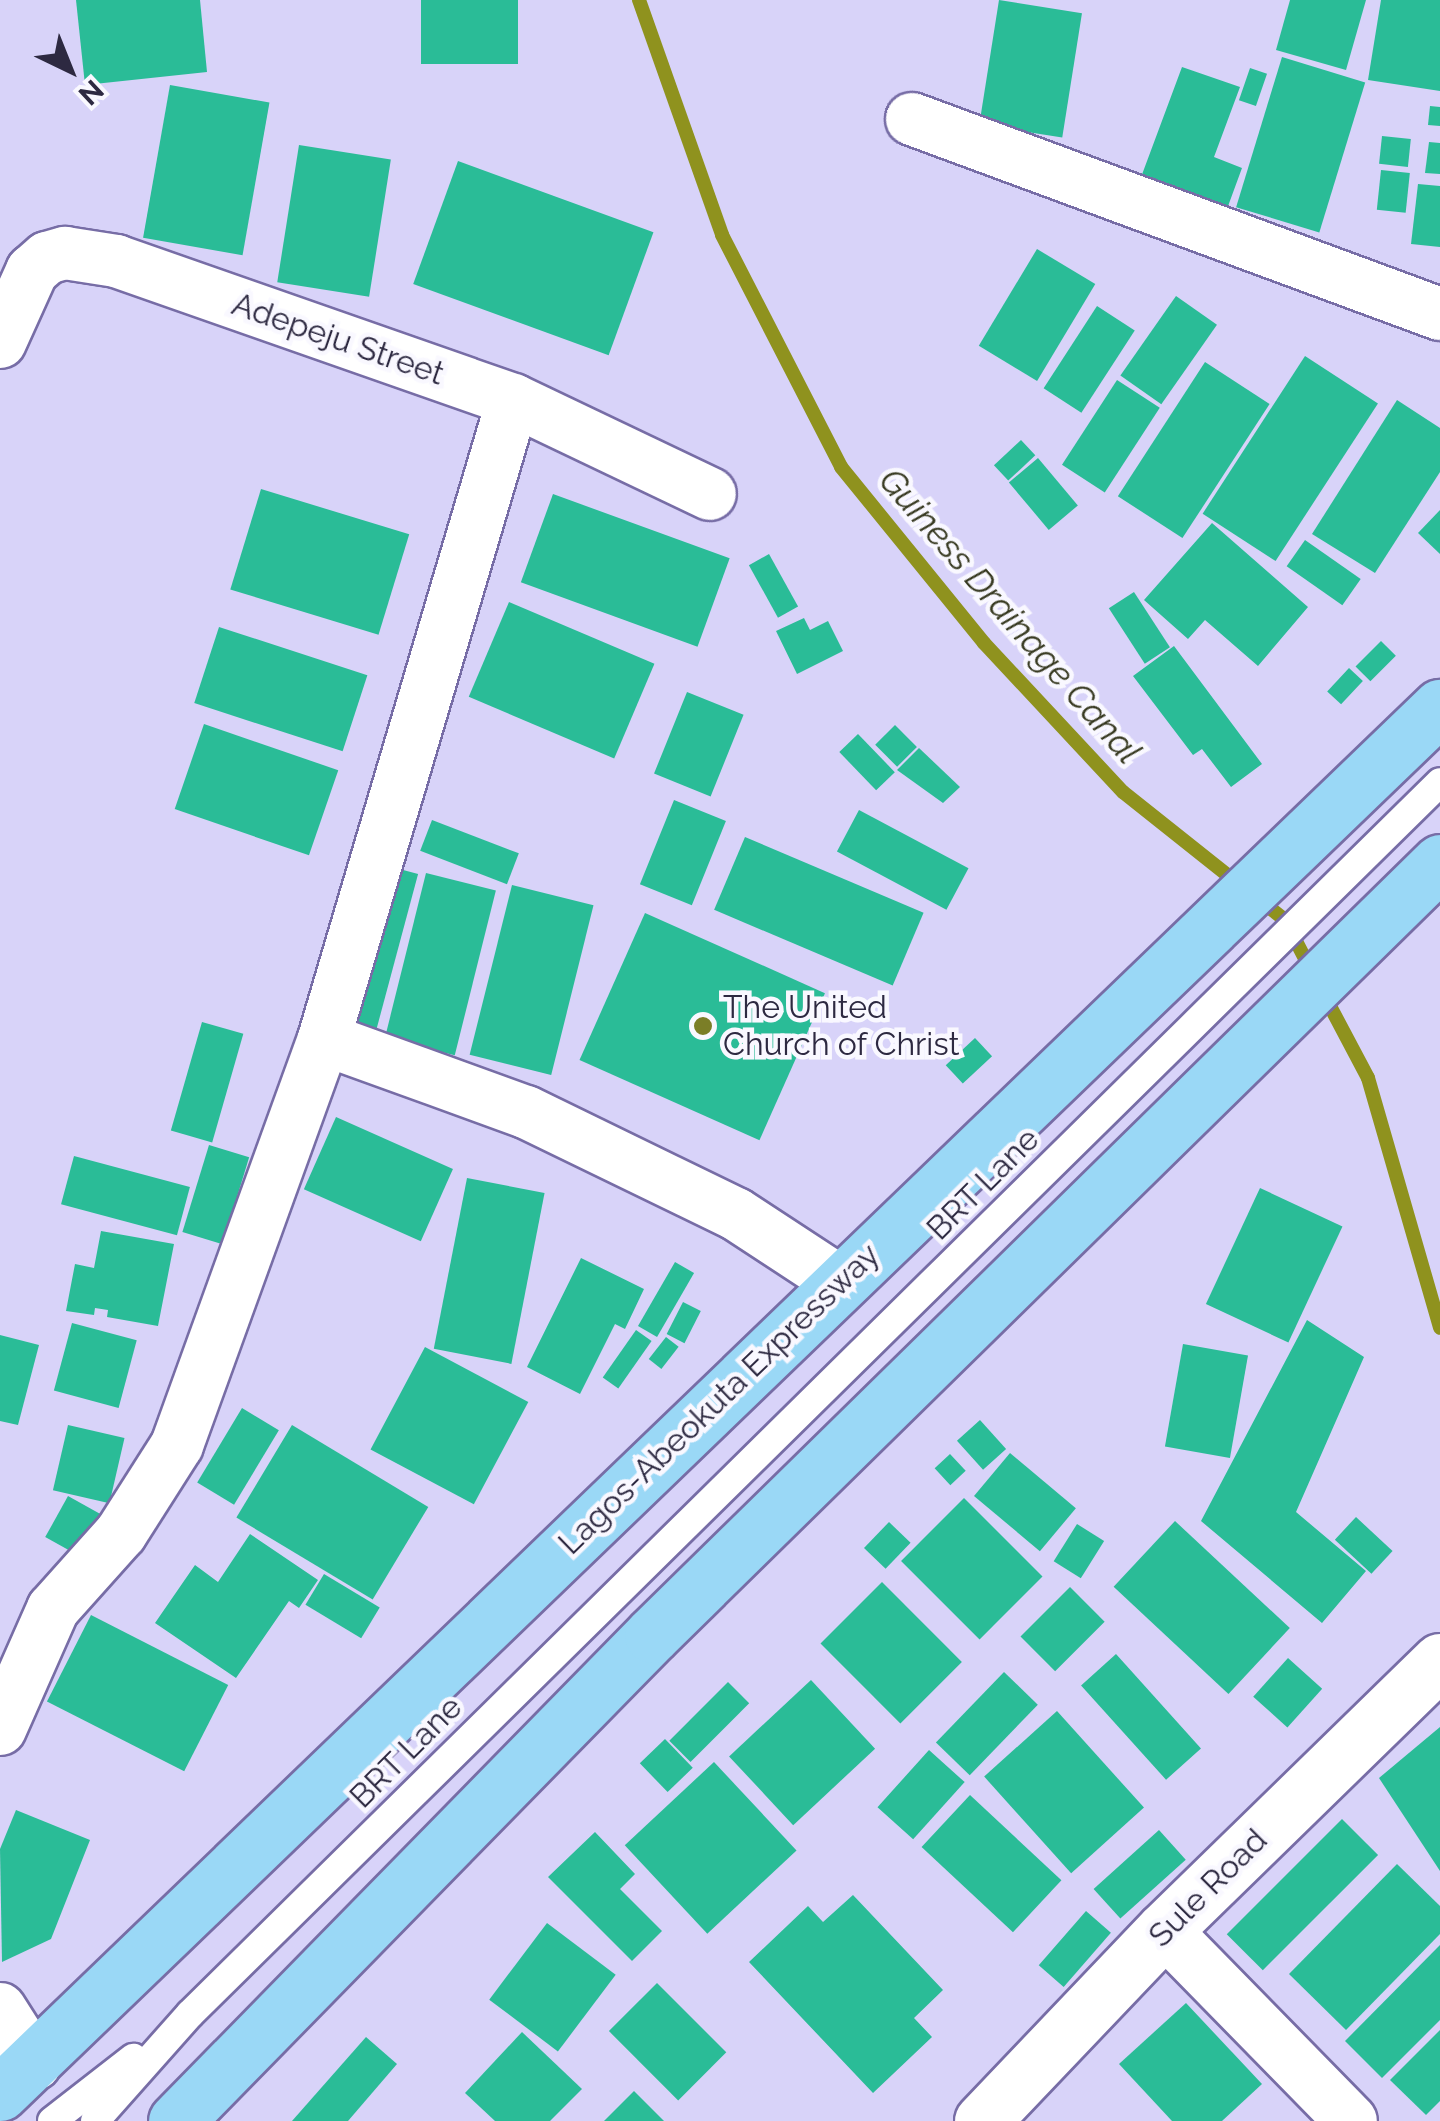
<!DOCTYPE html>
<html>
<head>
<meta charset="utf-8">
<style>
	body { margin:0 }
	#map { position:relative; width:1440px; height:2121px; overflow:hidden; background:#d8d3f9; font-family:Raleway,sans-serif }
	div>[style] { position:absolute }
	.stream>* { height:14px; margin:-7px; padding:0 7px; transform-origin:7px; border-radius:7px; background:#8f921e }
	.building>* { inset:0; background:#2abc97; transform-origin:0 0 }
	.roads { filter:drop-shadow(2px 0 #776da6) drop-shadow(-2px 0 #776da6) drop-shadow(0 2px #776da6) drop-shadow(0 -2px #776da6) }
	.service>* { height:28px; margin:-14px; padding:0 14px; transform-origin:14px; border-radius:14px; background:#fff }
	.minor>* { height:52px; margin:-26px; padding:0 26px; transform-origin:26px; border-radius:26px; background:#fff }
	.tertiary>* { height:55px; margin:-27.5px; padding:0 27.5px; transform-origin:27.5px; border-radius:27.5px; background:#fff }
	.trunk>* { height:55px; margin:-27.5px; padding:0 27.5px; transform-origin:27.5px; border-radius:27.5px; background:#9ad8f6 }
	.dots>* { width:28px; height:28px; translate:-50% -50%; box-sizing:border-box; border:5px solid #f9f8ff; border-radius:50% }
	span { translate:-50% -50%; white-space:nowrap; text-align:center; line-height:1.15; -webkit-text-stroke:9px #f9f8ff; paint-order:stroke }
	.street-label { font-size:32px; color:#2d2941 }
	.poi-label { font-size:32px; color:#2d2941 }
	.left { translate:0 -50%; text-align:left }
	.water-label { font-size:35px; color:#373921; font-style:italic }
	.north { position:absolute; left:20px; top:20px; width:100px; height:100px; -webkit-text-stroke:8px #f9f8ff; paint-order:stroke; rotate:137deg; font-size:28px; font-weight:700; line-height:40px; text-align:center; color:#2d2941 }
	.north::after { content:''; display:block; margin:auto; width:35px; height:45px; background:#2d2941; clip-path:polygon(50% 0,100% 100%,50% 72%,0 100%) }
</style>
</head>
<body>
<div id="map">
	<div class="stream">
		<i style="left:639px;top:0;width:249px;rotate:70.5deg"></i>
		<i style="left:722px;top:235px;width:261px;rotate:62.8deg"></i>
		<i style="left:841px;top:467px;width:227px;rotate:50.9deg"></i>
		<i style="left:984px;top:643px;width:204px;rotate:47deg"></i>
		<i style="left:1123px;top:792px;width:149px;rotate:38.5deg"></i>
		<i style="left:1257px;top:898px;width:36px;rotate:38deg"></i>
		<i style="left:1285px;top:920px;width:59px;rotate:62.6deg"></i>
		<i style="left:1322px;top:991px;width:98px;rotate:62.1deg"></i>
		<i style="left:1368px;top:1078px;width:260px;rotate:73.9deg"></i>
	</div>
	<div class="building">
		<i style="clip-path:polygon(76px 0,200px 0,207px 72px,85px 85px)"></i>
		<i style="left:421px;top:0;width:97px;height:64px"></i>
		<i style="left:999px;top:0;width:84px;height:126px;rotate:9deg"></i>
		<i style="clip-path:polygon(1290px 0,1366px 0,1346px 70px,1276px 50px)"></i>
		<i style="clip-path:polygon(1381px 0,1440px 0,1440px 91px,1368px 80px)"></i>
		<i style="left:1282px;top:57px;width:87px;height:157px;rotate:17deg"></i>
		<i style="clip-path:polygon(1182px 67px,1240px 87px,1214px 157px,1242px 168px,1220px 228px,1134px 196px)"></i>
		<i style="left:1250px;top:68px;width:18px;height:34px;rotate:19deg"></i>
		<i style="left:170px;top:85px;width:101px;height:155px;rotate:10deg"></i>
		<i style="clip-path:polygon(1430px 106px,1440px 107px,1440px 126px,1428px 125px)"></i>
		<i style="left:1382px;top:136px;width:29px;height:28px;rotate:6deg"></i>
		<i style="clip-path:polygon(1429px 142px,1440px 143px,1440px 174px,1425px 173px)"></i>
		<i style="left:299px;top:145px;width:93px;height:139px;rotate:9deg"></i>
		<i style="left:458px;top:161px;width:208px;height:131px;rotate:20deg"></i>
		<i style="left:1381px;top:170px;width:29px;height:40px;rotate:6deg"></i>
		<i style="clip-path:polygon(1418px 184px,1440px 186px,1440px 247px,1411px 244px)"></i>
		<i style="left:1037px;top:249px;width:68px;height:113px;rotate:31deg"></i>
		<i style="left:1176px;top:296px;width:50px;height:97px;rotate:35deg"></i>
		<i style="left:1097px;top:306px;width:45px;height:98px;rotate:33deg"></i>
		<i style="left:1305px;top:356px;width:87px;height:188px;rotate:33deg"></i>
		<i style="left:1205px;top:362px;width:77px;height:160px;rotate:33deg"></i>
		<i style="left:1117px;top:380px;width:51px;height:101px;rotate:33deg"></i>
		<i style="clip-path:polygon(1397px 400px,1440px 428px,1440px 472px,1375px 573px,1312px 534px)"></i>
		<i style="left:1021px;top:440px;width:21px;height:37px;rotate:47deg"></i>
		<i style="left:1038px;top:458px;width:62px;height:38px;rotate:50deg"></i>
		<i style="left:261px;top:489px;width:155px;height:105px;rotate:17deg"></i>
		<i style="left:553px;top:494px;width:188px;height:94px;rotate:20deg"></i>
		<i style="clip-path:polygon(1440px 510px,1440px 554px,1418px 533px)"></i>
		<i style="clip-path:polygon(1212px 523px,1308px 607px,1258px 666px,1205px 620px,1188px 639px,1144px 600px)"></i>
		<i style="left:1305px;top:540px;width:68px;height:32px;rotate:35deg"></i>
		<i style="left:769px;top:554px;width:60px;height:23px;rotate:61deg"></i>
		<i style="left:1134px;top:592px;width:66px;height:30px;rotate:57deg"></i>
		<i style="left:509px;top:602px;width:158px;height:103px;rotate:23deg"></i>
		<i style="clip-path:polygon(804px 618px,810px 630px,828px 621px,843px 651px,797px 674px,776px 631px)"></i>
		<i style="left:219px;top:627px;width:156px;height:80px;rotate:18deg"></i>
		<i style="left:1381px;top:641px;width:21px;height:36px;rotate:45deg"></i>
		<i style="clip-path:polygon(1174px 646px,1262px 764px,1231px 787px,1202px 749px,1193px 755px,1133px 676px)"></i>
		<i style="left:1349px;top:668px;width:19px;height:32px;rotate:43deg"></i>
		<i style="left:687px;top:692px;width:61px;height:88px;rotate:22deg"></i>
		<i style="left:204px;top:724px;width:142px;height:90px;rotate:19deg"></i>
		<i style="left:895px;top:725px;width:31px;height:28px;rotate:45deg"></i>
		<i style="left:858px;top:734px;width:53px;height:26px;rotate:46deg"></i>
		<i style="clip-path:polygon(919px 748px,960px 787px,943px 803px,897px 770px)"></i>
		<i style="left:674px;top:800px;width:56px;height:91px;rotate:22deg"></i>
		<i style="left:859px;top:810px;width:124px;height:47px;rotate:28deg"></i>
		<i style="left:432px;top:820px;width:93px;height:33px;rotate:21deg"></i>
		<i style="left:745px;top:837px;width:194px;height:79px;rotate:23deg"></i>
		<i style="left:392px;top:867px;width:27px;height:165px;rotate:15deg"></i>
		<i style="left:426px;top:873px;width:72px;height:170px;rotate:14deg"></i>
		<i style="left:512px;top:885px;width:84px;height:175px;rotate:14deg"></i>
		<i style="left:645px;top:913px;width:197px;height:161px;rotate:24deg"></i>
		<i style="left:202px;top:1022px;width:43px;height:113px;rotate:16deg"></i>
		<i style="left:975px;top:1038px;width:25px;height:40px;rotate:47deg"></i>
		<i style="left:336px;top:1117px;width:128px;height:79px;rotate:24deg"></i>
		<i style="left:209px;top:1145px;width:42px;height:91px;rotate:17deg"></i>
		<i style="left:74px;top:1156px;width:120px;height:50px;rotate:15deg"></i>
		<i style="left:467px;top:1178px;width:79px;height:174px;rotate:11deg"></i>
		<i style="left:1260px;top:1188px;width:91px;height:128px;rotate:25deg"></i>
		<i style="clip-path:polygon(101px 1231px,174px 1244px,158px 1326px,107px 1317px,108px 1310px,95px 1308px,94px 1315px,66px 1311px,75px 1264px,94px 1268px)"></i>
		<i style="clip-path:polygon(581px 1258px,644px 1289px,625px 1329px,615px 1324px,580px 1394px,527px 1367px)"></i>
		<i style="left:675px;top:1262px;width:22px;height:74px;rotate:30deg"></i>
		<i style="left:683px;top:1302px;width:20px;height:36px;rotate:27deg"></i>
		<i style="clip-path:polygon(1307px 1320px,1364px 1357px,1296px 1512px,1366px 1571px,1322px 1623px,1201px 1521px)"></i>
		<i style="left:72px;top:1323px;width:67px;height:70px;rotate:15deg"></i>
		<i style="left:636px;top:1330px;width:19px;height:58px;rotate:35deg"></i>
		<i style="clip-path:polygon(0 1335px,39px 1345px,18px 1425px,0 1421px)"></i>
		<i style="left:666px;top:1337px;width:16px;height:28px;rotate:38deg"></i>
		<i style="left:1183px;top:1344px;width:66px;height:104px;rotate:10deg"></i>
		<i style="left:425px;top:1347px;width:117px;height:116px;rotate:28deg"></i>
		<i style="left:242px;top:1408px;width:43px;height:87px;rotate:31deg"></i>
		<i style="left:980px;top:1420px;width:39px;height:31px;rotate:48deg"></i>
		<i style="left:68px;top:1425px;width:58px;height:67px;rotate:13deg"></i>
		<i style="left:292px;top:1425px;width:159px;height:108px;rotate:31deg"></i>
		<i style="left:1010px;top:1453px;width:86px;height:56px;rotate:40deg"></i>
		<i style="left:950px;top:1454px;width:23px;height:21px;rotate:47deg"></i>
		<i style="left:68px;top:1496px;width:39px;height:47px;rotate:29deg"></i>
		<i style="left:964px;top:1498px;width:111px;height:89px;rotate:45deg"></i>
		<i style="left:1356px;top:1517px;width:50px;height:31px;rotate:43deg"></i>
		<i style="left:1175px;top:1521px;width:157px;height:90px;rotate:43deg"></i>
		<i style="left:889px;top:1522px;width:30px;height:36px;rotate:44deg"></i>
		<i style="left:1077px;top:1524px;width:32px;height:44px;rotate:32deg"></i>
		<i style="clip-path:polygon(250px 1534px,318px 1580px,299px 1608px,289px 1601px,236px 1678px,155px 1623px,195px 1565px,218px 1582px)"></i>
		<i style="left:324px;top:1574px;width:65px;height:36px;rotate:31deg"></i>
		<i style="left:882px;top:1582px;width:113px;height:87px;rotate:45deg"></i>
		<i style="left:1070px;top:1587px;width:49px;height:70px;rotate:45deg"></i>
		<i style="left:91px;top:1615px;width:154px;height:97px;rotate:27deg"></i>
		<i style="left:1116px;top:1654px;width:127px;height:47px;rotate:48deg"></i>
		<i style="left:1288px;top:1658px;width:46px;height:52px;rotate:42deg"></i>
		<i style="left:1004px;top:1672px;width:47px;height:98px;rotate:44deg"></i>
		<i style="left:811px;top:1680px;width:94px;height:112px;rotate:47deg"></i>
		<i style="left:728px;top:1682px;width:30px;height:83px;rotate:45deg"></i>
		<i style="left:1057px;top:1711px;width:130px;height:98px;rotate:48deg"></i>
		<i style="clip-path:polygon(1440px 1727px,1440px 1871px,1379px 1778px)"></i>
		<i style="left:665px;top:1739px;width:40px;height:35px;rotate:46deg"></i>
		<i style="left:929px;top:1750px;width:48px;height:77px;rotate:42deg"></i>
		<i style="left:714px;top:1762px;width:121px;height:122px;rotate:47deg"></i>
		<i style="left:970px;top:1795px;width:125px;height:71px;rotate:43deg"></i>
		<i style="clip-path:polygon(16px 1810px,90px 1840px,51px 1939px,2px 1962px,0 1849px)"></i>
		<i style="left:1342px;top:1819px;width:51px;height:163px;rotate:45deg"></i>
		<i style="left:1159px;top:1830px;width:40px;height:88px;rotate:48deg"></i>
		<i style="clip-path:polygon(595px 1832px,635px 1874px,620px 1889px,662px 1931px,632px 1961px,548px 1877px)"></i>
		<i style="clip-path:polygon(1397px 1864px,1440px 1906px,1440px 1934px,1346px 2030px,1289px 1974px)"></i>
		<i style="clip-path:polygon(853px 1895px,943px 1990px,914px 2018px,932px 2037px,873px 2093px,749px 1962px,808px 1906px,823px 1922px)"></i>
		<i style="left:1086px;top:1911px;width:33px;height:72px;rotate:41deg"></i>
		<i style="left:547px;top:1923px;width:86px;height:96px;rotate:37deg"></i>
		<i style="clip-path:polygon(1440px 1945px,1440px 2020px,1382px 2078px,1345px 2041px)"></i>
		<i style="left:657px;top:1983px;width:98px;height:68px;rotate:45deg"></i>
		<i style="clip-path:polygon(1186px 2003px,1262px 2084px,1222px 2121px,1172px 2121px,1119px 2064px)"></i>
		<i style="clip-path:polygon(1440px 2030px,1440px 2101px,1426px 2115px,1390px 2080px)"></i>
		<i style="clip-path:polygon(522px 2032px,582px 2089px,550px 2121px,495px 2121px,465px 2093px)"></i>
		<i style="clip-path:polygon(366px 2037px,397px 2064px,348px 2121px,292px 2121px)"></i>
		<i style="clip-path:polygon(634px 2091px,664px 2121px,604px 2121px)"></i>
	</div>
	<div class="roads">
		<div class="service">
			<i style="left:52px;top:2121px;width:103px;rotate:-37.9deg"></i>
			<i style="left:95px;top:2121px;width:143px;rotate:-48.4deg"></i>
			<i style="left:190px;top:2014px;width:1755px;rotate:-44.58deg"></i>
		</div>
		<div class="minor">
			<i style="left:912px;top:119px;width:563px;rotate:20.27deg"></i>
			<i style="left:0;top:342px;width:78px;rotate:-65.7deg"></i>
			<i style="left:32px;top:271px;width:20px;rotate:-41deg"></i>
			<i style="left:47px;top:258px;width:19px;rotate:-16deg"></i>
			<i style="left:65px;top:253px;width:52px;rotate:8.9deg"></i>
			<i style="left:116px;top:261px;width:421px;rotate:19.3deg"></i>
			<i style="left:513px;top:400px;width:218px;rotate:25.5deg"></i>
			<i style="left:324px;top:1039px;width:215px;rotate:19.9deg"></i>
			<i style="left:526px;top:1112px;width:233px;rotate:25.9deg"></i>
			<i style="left:736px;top:1214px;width:124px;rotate:33.2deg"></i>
			<i style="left:0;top:1729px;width:131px;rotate:-66.2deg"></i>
			<i style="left:53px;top:1609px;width:102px;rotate:-48.2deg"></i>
			<i style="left:121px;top:1533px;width:104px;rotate:-57.5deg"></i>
			<i style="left:177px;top:1445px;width:432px;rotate:-70.1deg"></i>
			<i style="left:324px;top:1039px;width:666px;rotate:-73.52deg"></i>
			<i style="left:1164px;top:1930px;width:267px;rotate:45.6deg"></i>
			<i style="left:0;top:2009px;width:65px;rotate:57.5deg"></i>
		</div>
		<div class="tertiary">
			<i style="left:982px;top:2121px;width:264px;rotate:-46.4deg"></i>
			<i style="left:1164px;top:1930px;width:385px;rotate:-44.3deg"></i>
		</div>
		<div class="trunk">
			<i style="left:0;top:2093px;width:1999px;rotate:-43.91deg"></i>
			<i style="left:176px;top:2121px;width:680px;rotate:-45.6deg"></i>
			<i style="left:652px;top:1635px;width:1104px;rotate:-44.45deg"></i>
		</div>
	</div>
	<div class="dots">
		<i style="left:703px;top:1026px;background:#7b7e27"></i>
	</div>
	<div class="street-label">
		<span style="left:338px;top:339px;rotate:19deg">Adepeju Street</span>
		<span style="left:983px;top:1184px;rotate:-45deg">BRT Lane</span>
		<span style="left:719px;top:1399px;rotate:-44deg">Lagos-Abeokuta Expressway</span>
		<span style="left:406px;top:1752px;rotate:-45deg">BRT Lane</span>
		<span style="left:1208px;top:1888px;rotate:-45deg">Sule Road</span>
	</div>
	<div class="poi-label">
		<span class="left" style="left:723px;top:1026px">The United<br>Church of Christ</span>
	</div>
	<div class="water-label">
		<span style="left:1010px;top:616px;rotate:49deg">Guiness Drainage Canal</span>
	</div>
	<div class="north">N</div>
</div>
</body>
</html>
